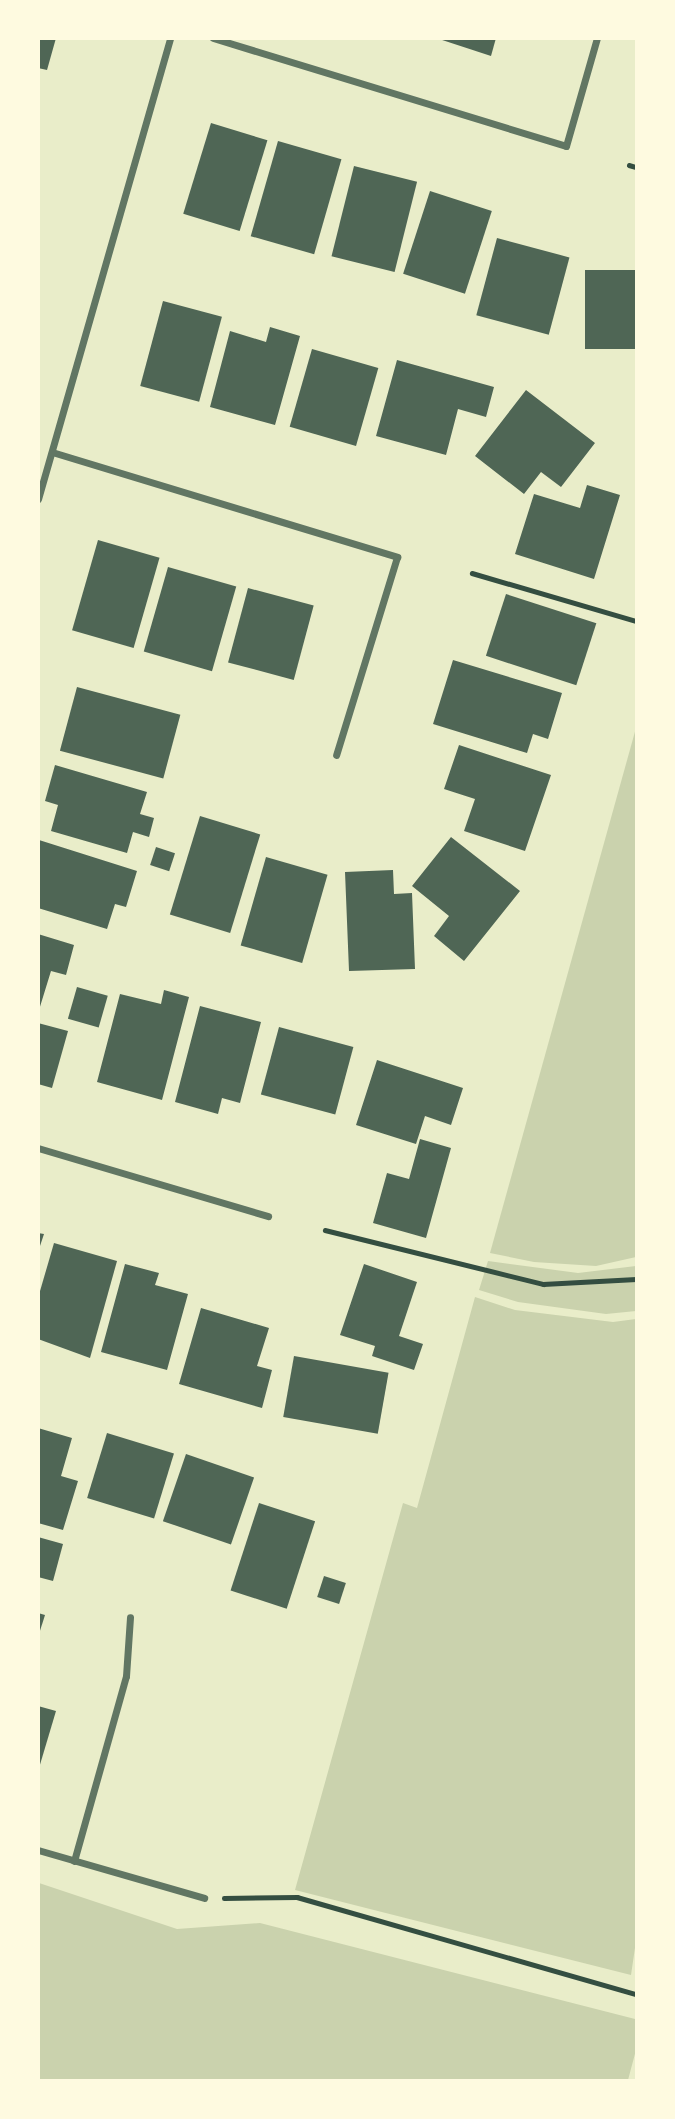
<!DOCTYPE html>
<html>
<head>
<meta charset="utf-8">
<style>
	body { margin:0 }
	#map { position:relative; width:675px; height:2119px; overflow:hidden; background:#e9edc9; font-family:"Playfair Display",serif }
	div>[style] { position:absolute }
	.green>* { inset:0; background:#cad2ad }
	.building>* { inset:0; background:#4f6655; transform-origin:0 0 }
	.path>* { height:4.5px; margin:-2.25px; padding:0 2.25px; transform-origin:2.25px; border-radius:2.25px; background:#344e41 }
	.minor>* { height:7px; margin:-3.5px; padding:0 3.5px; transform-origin:3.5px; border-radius:3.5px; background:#617663 }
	span { translate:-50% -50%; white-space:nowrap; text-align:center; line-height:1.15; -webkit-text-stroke:7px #fefae0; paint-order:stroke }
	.frame { position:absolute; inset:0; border:40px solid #fefae0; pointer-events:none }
</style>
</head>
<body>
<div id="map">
	<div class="green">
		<i style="clip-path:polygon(636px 728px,636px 1257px,596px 1266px,534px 1262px,490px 1253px)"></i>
		<i style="clip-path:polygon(488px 1261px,578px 1273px,636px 1266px,636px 1311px,606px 1314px,518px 1302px,479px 1290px)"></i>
		<i style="clip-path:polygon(475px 1297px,515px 1310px,613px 1322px,636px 1319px,636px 1941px,631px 1975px,295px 1890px,403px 1503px,417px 1508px)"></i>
		<i style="clip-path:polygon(39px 1883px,177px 1929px,260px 1923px,635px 2019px,636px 2050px,628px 2080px,39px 2080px)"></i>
	</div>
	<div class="building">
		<i style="clip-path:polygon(38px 38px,56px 38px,47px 70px,38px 68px)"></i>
		<i style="clip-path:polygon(436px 38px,496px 38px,491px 56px)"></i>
		<i style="left:211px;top:123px;width:59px;height:95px;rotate:17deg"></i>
		<i style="left:278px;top:141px;width:66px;height:99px;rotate:16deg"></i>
		<i style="left:354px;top:166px;width:65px;height:93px;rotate:14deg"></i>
		<i style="left:430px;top:191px;width:65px;height:87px;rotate:18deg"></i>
		<i style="left:497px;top:238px;width:75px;height:80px;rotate:15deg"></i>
		<i style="left:636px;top:270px;width:79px;height:51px;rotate:90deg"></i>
		<i style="left:163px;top:301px;width:61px;height:88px;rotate:15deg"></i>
		<i style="clip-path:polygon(270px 327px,300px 336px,275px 425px,210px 407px,230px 331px,266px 342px)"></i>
		<i style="left:312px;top:349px;width:69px;height:81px;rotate:16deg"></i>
		<i style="clip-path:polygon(397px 360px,494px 387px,486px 417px,458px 409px,446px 455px,376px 436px)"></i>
		<i style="clip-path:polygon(526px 390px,595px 443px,561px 487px,541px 472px,524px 494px,475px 456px)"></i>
		<i style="clip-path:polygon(587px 485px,620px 495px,594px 579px,515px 554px,534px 494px,580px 508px)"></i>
		<i style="left:98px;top:540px;width:64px;height:94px;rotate:16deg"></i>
		<i style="left:168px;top:567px;width:71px;height:88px;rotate:16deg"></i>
		<i style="left:248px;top:588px;width:68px;height:77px;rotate:15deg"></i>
		<i style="left:506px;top:594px;width:95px;height:65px;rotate:18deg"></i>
		<i style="clip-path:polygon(453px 660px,562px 693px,548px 739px,533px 734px,527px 753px,433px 724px)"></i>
		<i style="left:77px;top:687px;width:107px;height:66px;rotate:15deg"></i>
		<i style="clip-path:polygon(459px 745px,551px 775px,525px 851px,464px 831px,475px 799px,444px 789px)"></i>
		<i style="clip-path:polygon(55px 765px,147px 792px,140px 814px,154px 818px,149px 837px,133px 832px,127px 853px,51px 831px,58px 805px,45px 801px)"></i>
		<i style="left:200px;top:816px;width:63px;height:103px;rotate:17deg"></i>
		<i style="clip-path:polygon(451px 837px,520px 891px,464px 961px,434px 936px,449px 916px,412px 886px)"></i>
		<i style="clip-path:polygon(39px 840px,137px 871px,126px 907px,115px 904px,107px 929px,38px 908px)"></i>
		<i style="left:156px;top:847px;width:20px;height:19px;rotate:18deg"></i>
		<i style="left:266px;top:857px;width:64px;height:92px;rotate:16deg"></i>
		<i style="clip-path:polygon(393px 870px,394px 894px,412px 893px,415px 969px,349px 971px,345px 872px)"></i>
		<i style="clip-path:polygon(38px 934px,74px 945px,66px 975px,51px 971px,39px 1010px)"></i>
		<i style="left:77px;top:987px;width:32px;height:33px;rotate:16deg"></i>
		<i style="clip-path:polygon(164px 990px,189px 997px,162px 1100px,97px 1082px,120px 994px,161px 1004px)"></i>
		<i style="clip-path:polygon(200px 1006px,261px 1022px,240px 1103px,222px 1098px,218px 1114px,175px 1102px)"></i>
		<i style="clip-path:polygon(38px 1023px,68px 1031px,52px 1088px,38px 1084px)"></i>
		<i style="left:279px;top:1027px;width:77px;height:70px;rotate:15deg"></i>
		<i style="clip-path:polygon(377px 1060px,463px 1088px,451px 1125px,425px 1116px,416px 1144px,356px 1125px)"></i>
		<i style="clip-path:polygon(420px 1139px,451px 1148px,426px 1238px,373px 1223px,387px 1173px,409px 1179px)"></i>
		<i style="clip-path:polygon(38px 1233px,44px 1234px,39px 1249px,38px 1249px)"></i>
		<i style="clip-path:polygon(54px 1243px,117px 1261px,90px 1358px,38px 1339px,38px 1298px)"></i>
		<i style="clip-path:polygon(125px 1264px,159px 1273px,155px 1285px,188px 1294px,167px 1370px,101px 1352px)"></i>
		<i style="clip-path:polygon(364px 1264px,417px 1282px,399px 1336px,423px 1344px,414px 1370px,372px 1356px,375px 1346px,340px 1335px)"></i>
		<i style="clip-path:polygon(201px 1308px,269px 1328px,257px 1366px,272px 1370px,262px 1408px,179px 1384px)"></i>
		<i style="left:294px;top:1356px;width:96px;height:62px;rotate:10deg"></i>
		<i style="clip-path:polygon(38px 1428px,72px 1438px,61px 1476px,78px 1481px,63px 1530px,38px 1523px)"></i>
		<i style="left:107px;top:1433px;width:70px;height:68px;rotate:17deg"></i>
		<i style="left:186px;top:1454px;width:72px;height:71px;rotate:19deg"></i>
		<i style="left:259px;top:1503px;width:59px;height:92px;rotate:18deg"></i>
		<i style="clip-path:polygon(38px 1537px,63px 1544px,53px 1581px,38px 1577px)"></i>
		<i style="left:324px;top:1576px;width:23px;height:22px;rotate:18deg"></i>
		<i style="clip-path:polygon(38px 1613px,45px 1615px,39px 1634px,38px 1634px)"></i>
		<i style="clip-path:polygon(38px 1706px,56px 1711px,39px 1768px,38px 1768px)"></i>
	</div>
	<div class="path">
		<i style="left:629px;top:165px;width:7px;rotate:16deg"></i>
		<i style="left:472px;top:573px;width:171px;rotate:16.3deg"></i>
		<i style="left:325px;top:1230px;width:225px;rotate:13.9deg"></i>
		<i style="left:543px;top:1284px;width:93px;rotate:-3.1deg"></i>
		<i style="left:224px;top:1898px;width:73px;rotate:-0.8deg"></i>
		<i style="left:297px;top:1897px;width:353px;rotate:16deg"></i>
	</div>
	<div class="minor">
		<i style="left:213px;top:38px;width:369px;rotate:17deg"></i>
		<i style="left:566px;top:146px;width:112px;rotate:-74deg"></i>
		<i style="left:52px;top:452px;width:361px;rotate:16.9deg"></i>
		<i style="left:397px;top:557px;width:207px;rotate:107.1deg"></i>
		<i style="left:38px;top:499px;width:480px;rotate:-74deg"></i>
		<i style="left:38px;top:1148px;width:240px;rotate:16.5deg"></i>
		<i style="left:38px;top:1850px;width:173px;rotate:16.1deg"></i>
		<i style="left:74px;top:1861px;width:192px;rotate:-74.3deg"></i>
		<i style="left:126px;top:1676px;width:59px;rotate:-86.1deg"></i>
	</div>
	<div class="frame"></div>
</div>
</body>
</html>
